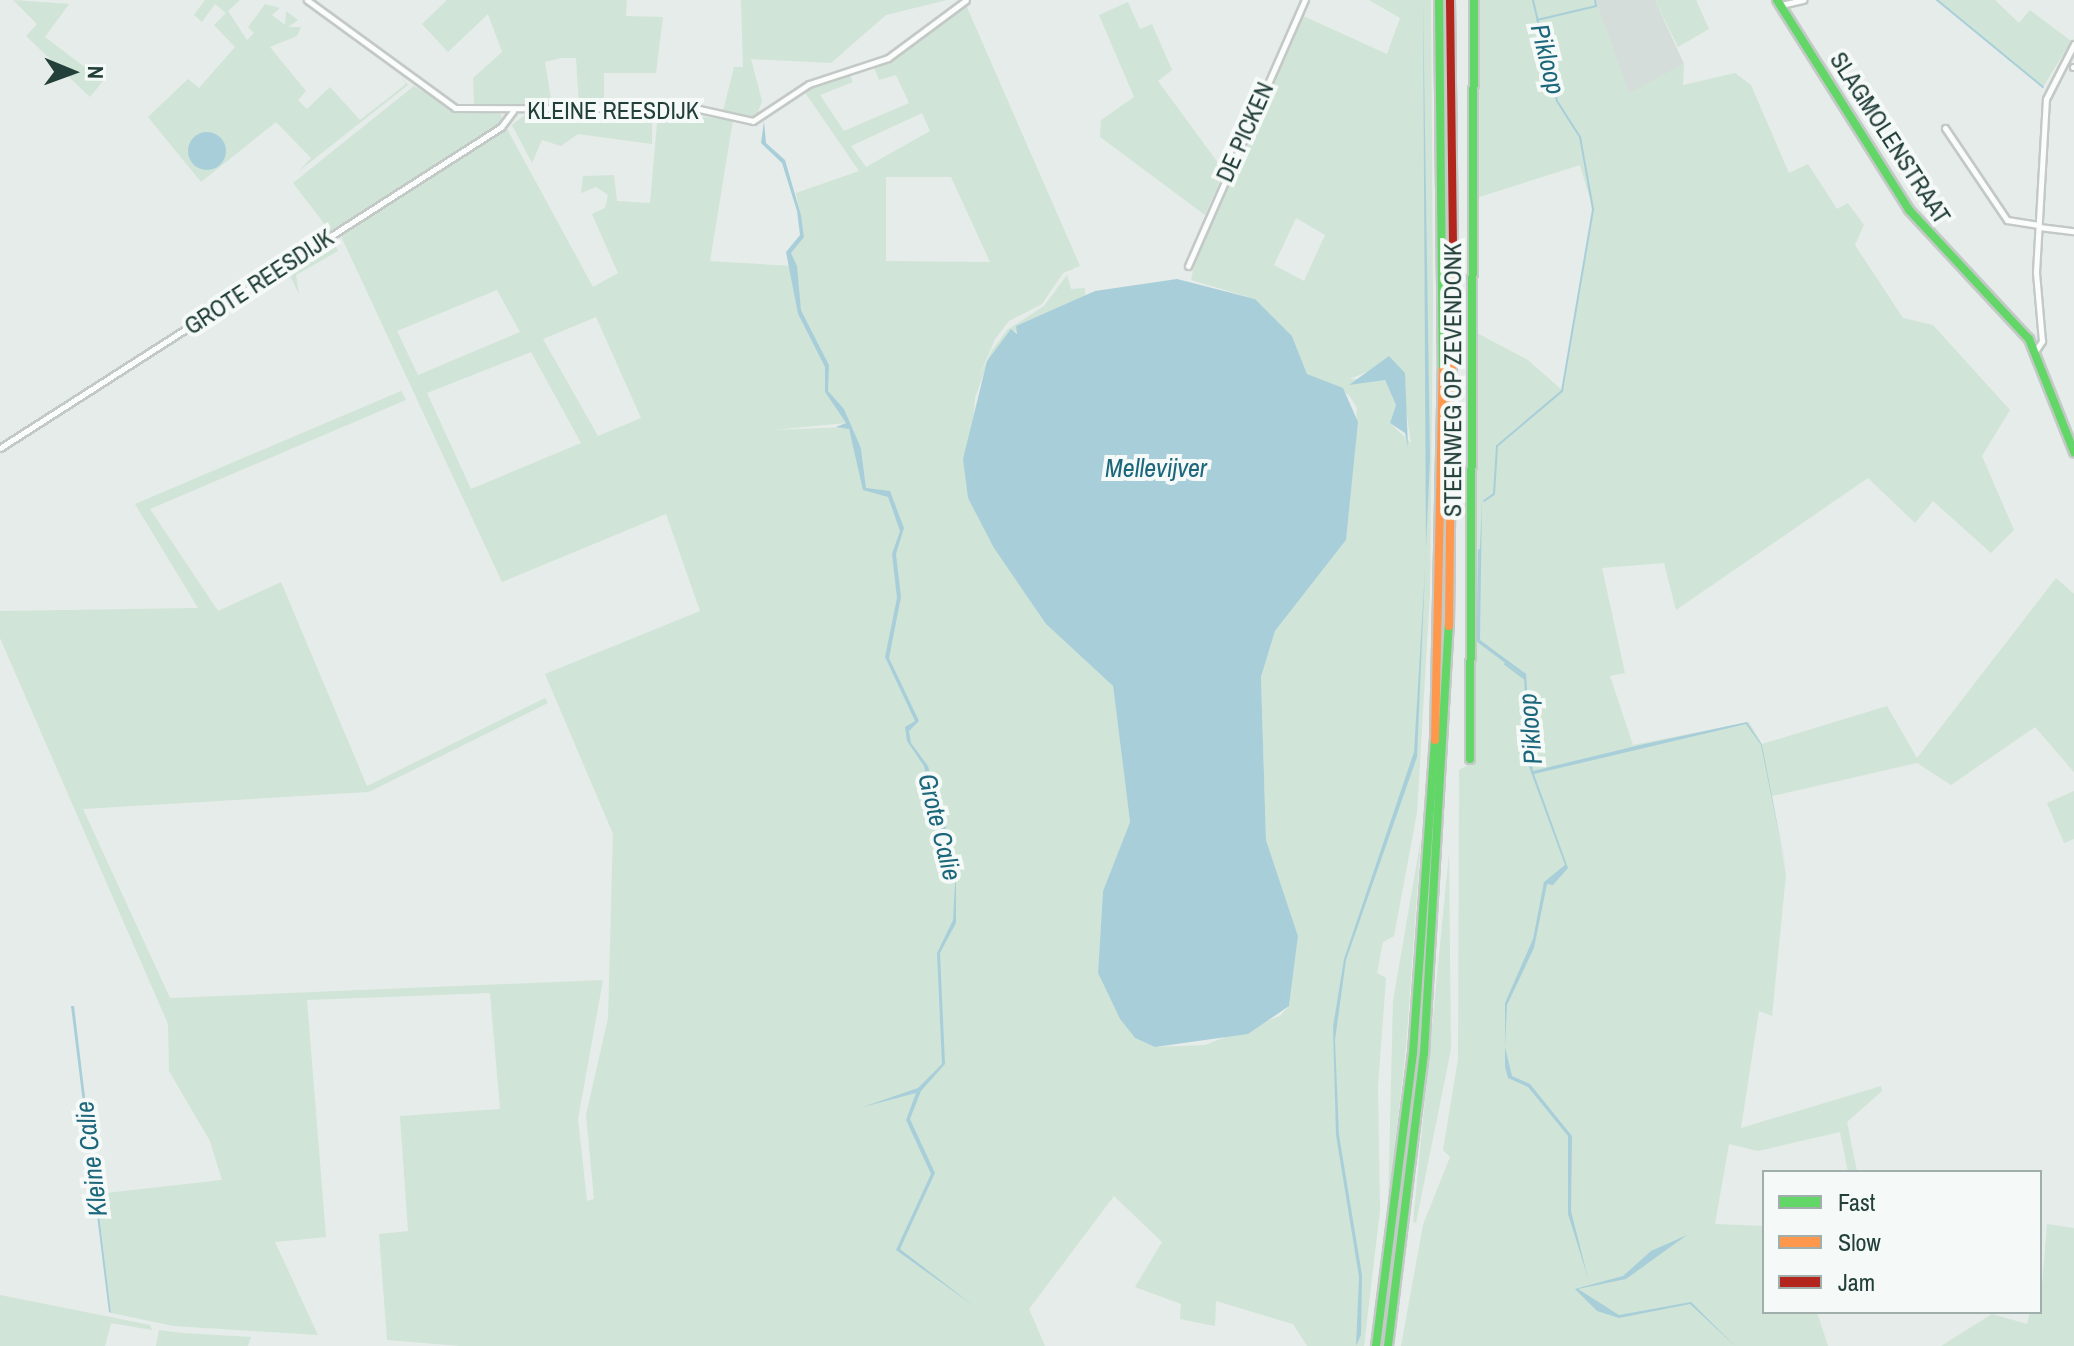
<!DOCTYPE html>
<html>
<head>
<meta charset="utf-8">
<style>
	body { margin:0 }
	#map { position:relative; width:2074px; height:1346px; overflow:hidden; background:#e6ece9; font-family:"Archivo Narrow",sans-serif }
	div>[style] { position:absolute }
	.built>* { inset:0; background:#d4ddd9 }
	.green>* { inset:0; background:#d0e4d7 }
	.water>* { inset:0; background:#a8cfd9 }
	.round { border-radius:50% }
	.stream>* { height:2px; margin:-1px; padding:0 1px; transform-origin:1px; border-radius:1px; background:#a8cfd9 }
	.roads { filter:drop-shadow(2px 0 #c3c9c6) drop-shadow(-2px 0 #c3c9c6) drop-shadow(0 2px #c3c9c6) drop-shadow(0 -2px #c3c9c6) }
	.street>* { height:5px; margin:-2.5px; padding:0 2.5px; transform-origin:2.5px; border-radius:2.5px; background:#fbfcfc }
	.fast>* { height:8px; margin:-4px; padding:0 4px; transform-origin:4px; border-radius:4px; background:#63d668 }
	.slow>* { height:8px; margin:-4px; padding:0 4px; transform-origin:4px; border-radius:4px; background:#ff974d }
	.jam>* { height:8px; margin:-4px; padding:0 4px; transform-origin:4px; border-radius:4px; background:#b3261e }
	span { translate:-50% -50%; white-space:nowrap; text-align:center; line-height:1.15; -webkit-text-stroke:8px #f5faf8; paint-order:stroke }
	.street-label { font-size:24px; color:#233f39 }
	.water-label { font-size:26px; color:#1d677c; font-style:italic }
	.legend { position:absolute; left:1762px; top:1170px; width:280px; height:144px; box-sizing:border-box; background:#f5faf8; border:2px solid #a1afac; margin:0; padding:10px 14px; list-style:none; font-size:24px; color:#233f39 }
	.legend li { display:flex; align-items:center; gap:16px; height:40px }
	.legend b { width:40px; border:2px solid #a1afac }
	.north { position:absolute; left:32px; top:32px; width:80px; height:80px; -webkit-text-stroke:6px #f5faf8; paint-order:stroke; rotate:91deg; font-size:22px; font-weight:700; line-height:32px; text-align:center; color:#233f39 }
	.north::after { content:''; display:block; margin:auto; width:28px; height:36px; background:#233f39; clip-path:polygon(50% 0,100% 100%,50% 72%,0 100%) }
</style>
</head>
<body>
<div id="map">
	<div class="built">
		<i style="clip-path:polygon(1595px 0,1655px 0,1684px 64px,1629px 94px)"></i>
	</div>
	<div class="green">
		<i style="clip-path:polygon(13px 0,69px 4px,45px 37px,103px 81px,90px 97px,26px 36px,37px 24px)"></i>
		<i style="clip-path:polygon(205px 0,240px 0,228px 11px,247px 40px,254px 33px,248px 27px,265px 4px,280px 8px,272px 15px,285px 25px,286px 11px,298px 20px,288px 27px,301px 27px,297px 36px,270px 47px,306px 91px,298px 100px,307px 109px,330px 87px,360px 120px,406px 84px,401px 76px,408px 85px,299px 171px,311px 158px,276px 122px,201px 182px,148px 117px,188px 79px,199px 88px,235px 47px,214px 25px,226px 13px,215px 4px,202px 22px,194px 15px)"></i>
		<i style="clip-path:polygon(447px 0,627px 0,626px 16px,663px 17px,656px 73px,604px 73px,604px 105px,579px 105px,576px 58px,561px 58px,545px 62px,552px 105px,474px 105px,473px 78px,502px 52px,488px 14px,448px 52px,422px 24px)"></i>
		<i style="clip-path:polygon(741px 0,947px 0,886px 15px,831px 63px,751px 59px,762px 101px,756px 118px,723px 111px,734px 67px,743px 67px)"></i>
		<i style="clip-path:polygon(evenodd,1369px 0,1431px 0,1433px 304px,1430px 593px,1417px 813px,1394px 936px,1383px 942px,1377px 973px,1386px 978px,1378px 1086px,1380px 1210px,1364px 1346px,1307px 1346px,1293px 1324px,1216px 1301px,1215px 1326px,1180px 1319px,1181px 1304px,1135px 1287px,1162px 1242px,1114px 1196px,1029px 1309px,1045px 1346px,460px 1346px,387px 1340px,379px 1234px,408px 1231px,400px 1116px,500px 1109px,490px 993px,307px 1000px,326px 1237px,275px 1242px,318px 1335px,174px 1326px,111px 1313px,97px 1194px,222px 1180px,210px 1141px,169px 1071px,168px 1024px,0 638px,0 611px,198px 608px,135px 504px,401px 391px,406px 400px,150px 509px,218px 611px,281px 582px,367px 786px,545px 698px,548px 703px,369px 792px,83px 809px,170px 998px,603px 980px,578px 1119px,587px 1201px,594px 1199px,586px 1115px,608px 1018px,613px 834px,545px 674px,700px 611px,666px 514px,502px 582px,340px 234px,506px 127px,593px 287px,618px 273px,592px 214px,605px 208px,608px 195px,596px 187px,581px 193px,583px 176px,614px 175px,617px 201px,650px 203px,658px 112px,733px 120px,710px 261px,793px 266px,798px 314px,825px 366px,825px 392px,846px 423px,772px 430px,848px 427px,866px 487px,861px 447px,828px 391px,828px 363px,801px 310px,791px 253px,804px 234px,796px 193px,859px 171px,804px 91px,850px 75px,853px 82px,820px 95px,844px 131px,909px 103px,896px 75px,879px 80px,874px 68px,966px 5px,1080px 266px,1063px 273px,1042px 304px,1009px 321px,995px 339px,977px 382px,991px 352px,1007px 330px,1044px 306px,1067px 275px,1071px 289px,1085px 288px,1085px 296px,1016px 326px,1018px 333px,1012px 330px,988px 361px,975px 398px,968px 498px,1046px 624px,1113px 686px,1130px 822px,1103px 891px,1098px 973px,1120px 1019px,1135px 1038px,1155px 1047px,1205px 1045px,1280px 1016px,1289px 1006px,1298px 936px,1266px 840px,1261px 677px,1275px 631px,1346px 540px,1357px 408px,1349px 395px,1307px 374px,1292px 336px,1255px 299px,1191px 280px,1199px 243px,1301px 15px,1387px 54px,1400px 18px,1369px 0,922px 113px,930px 131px,866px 167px,851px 146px,922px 113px,1369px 0,886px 177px,951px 177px,990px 262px,886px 261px,886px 177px,1369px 0,1296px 218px,1325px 235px,1304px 281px,1274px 265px,1296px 218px,1369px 0,497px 290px,520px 332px,418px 375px,397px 331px,497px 290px,1369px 0,596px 317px,641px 418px,598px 436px,543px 339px,596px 317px,1369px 0,531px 352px,581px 443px,471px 489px,427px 393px,531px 352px,1369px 0,1383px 365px,1403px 388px,1411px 443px,1390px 423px,1396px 405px,1385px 380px,1350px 379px,1383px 365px)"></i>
		<i style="clip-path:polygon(1477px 0,1595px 0,1629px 93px,1684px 64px,1683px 85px,1735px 73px,1751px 85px,1789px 173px,1808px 164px,1837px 209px,1848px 203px,1864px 225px,1855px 245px,1903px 318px,1933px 325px,2010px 410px,1982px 456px,2014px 530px,1991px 553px,1933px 501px,1915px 523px,1868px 478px,1676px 610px,1664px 563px,1602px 568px,1625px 673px,1610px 676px,1633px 745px,1749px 722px,1762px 744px,1887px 706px,1917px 758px,2056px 578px,2074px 594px,2074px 772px,2035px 727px,1951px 785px,1917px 763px,1772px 796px,1786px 875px,1772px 1016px,1759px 1011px,1741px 1128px,1881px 1086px,1882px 1091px,1847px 1122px,1857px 1172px,1848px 1172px,1840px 1132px,1758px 1151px,1729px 1144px,1715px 1224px,1764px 1226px,1764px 1312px,1817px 1312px,1828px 1346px,1401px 1346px,1423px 1225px,1450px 1157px,1443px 1150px,1458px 1059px,1459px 770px,1473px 762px,1477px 637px,1477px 333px,1528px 360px,1562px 390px,1593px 209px,1580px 165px,1476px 198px)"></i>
		<i style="clip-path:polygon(1655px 0,1696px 0,1709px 29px,1678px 47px)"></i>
		<i style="clip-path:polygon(1938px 0,1995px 0,2019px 23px,2030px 10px,2071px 41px,2043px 87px)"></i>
		<i style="clip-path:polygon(1128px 2px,1140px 29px,1152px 24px,1172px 70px,1158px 81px,1224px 171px,1205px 215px,1100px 137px,1101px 120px,1134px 97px,1099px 15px)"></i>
		<i style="clip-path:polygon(414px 86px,454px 110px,501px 114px,502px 123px,310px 248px,330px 231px,293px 183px)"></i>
		<i style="clip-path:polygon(652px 112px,652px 144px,578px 134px,561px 146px,542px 140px,532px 163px,512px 125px,526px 114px)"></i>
		<i style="clip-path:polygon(333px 241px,338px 251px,296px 275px,299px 294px,287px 270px)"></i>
		<i style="clip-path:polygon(1448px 398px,1444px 693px,1438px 821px,1421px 1040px,1384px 1346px,1381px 1346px,1426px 950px)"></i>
		<i style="clip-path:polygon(2074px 791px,2074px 839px,2064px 843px,2047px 803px)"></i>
		<i style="clip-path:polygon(1421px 838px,1406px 1048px,1388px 1208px,1393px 1001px)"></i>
		<i style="clip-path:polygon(1449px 853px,1451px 1049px,1416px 1223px,1413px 1222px)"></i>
		<i style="clip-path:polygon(2047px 1224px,2074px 1228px,2074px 1346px,1941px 1346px,1992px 1314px,2027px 1324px,2030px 1312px,2040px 1312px)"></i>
		<i style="clip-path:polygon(0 1295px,150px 1325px,152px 1330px,111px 1323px,105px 1346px,0 1346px)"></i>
		<i style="clip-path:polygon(159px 1330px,183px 1333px,251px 1337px,248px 1346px,156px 1346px)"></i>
	</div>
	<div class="water">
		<i style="clip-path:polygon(1423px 0,1430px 457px,1417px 757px,1346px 960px,1335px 1040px,1339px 1135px,1362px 1275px,1361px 1335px,1356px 1346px,1359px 1277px,1336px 1135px,1333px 1027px,1344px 959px,1414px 752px,1426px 554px)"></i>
		<i style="clip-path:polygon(764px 121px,766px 143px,785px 160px,801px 215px,804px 237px,791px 253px,797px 266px,801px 310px,829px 365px,828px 391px,844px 409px,861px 448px,866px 488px,890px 491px,904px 528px,896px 554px,901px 597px,889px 658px,919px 721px,909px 731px,911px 743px,928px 766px,956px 863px,942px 846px,924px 766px,907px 741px,905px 727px,915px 721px,885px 657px,897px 598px,892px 554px,900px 531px,888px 497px,863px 490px,849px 429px,836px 427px,846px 423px,825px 392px,825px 367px,798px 314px,786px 252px,800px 235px,797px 211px,782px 163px,761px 143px)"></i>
		<i class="round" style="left:188px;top:132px;width:38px;height:38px"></i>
		<i style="clip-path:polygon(1177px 279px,1255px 299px,1292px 336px,1307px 374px,1343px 388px,1358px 422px,1346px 540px,1275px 631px,1261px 677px,1266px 840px,1298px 936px,1289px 1006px,1248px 1034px,1155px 1047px,1135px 1038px,1120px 1019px,1098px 973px,1103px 891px,1130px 822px,1113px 686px,1046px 624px,994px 548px,968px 498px,963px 459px,987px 361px,1011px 329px,1017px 334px,1016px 326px,1095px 291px)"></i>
		<i style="clip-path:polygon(1389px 356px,1405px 373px,1408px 447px,1405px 433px,1390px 423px,1396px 405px,1385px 380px,1349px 385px)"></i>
		<i style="clip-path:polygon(1482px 500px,1480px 640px,1526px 674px,1533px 771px,1640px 745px,1747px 722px,1762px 745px,1787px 874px,1761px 745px,1746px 724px,1534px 774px,1568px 868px,1553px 885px,1547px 884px,1534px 948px,1507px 1005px,1505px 1047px,1512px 1076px,1530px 1084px,1572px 1136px,1571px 1211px,1588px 1278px,1568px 1214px,1568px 1136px,1528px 1087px,1508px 1078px,1505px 1067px,1505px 1003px,1533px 939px,1544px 882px,1565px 865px,1528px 764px,1524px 677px,1476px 641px)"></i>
		<i style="clip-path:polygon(956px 867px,956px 923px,940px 953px,945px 1064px,921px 1091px,910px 1119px,935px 1173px,900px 1249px,974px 1306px,896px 1250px,931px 1174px,906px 1120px,916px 1093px,863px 1107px,918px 1088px,942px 1064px,937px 953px,953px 920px)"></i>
		<i style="clip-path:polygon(71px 1006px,74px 1006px,111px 1313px,109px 1312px)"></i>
		<i style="clip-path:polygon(1687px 1235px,1626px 1279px,1578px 1289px,1619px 1315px,1691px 1302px,1735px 1346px,1690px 1304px,1619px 1318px,1597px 1311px,1575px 1289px,1623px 1276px,1651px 1251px)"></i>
	</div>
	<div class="stream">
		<i style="left:1937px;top:0;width:137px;rotate:39.4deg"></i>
		<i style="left:1537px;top:20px;width:61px;rotate:-13.3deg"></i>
		<i style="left:1596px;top:6px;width:6px;rotate:-99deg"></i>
		<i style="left:1484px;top:501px;width:12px;rotate:-35deg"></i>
		<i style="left:1494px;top:494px;width:48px;rotate:-86.4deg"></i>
		<i style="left:1497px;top:446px;width:85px;rotate:-40.2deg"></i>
		<i style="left:1562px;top:391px;width:185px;rotate:-80.3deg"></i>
		<i style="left:1593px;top:209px;width:73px;rotate:-100.2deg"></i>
		<i style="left:1580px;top:137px;width:43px;rotate:-122.6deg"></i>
		<i style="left:1557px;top:101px;width:104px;rotate:-103.4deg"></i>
		<i style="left:1478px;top:611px;width:61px;rotate:-89.1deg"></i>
		<i style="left:1505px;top:664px;width:25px;rotate:37deg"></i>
	</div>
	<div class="roads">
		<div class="street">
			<i style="left:307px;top:0;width:183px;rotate:36.1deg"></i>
			<i style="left:455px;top:108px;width:244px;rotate:0.2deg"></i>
			<i style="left:699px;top:109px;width:55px;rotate:12.5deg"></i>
			<i style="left:753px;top:121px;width:67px;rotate:-33.5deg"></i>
			<i style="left:809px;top:84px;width:83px;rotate:-18.2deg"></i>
			<i style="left:888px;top:58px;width:97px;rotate:-36.6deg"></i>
			<i style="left:1781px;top:5px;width:23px;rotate:-13deg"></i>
			<i style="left:2073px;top:67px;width:1px"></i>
			<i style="left:1945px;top:128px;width:111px;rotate:56deg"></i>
			<i style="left:2007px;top:220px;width:32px;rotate:9deg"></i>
			<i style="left:2039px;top:227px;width:35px;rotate:7deg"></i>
			<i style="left:1188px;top:266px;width:291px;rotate:-66.3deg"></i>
			<i style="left:2036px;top:350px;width:11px;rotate:-56deg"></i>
			<i style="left:2042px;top:341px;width:69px;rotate:-95deg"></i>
			<i style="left:2036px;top:272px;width:173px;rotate:-86.7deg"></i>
			<i style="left:2046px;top:99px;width:62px;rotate:-63deg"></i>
			<i style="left:0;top:448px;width:595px;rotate:-32.65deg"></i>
			<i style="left:501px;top:127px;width:20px;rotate:-53deg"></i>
		</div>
		<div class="fast">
			<i style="left:1439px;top:0;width:370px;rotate:89.4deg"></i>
			<i style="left:1777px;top:0;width:248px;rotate:57.8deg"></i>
			<i style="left:1909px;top:210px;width:176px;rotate:47.1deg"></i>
			<i style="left:2029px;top:339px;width:122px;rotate:68.3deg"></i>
			<i style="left:1470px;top:759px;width:759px;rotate:-89.7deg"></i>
			<i style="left:1376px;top:1346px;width:295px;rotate:-82.8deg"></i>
			<i style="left:1413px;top:1053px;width:314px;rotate:-86deg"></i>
			<i style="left:1388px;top:1346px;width:294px;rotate:-83deg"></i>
			<i style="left:1424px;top:1054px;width:429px;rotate:-86.7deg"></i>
		</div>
		<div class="slow">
			<i style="left:1449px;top:626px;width:363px;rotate:-89.4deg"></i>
			<i style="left:1435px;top:740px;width:370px;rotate:-88.8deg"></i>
		</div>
		<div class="jam">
			<i style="left:1450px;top:0;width:263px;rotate:89.3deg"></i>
		</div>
	</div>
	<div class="street-label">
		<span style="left:613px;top:111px">KLEINE REESDIJK</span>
		<span style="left:1245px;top:132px;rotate:-66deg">DE PICKEN</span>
		<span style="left:1890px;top:138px;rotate:57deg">SLAGMOLENSTRAAT</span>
		<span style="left:259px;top:282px;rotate:-33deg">GROTE REESDIJK</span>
		<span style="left:1453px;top:380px;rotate:-90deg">STEENWEG OP ZEVENDONK</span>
	</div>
	<div class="water-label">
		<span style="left:1548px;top:59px;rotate:76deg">Pikloop</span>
		<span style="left:1156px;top:468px">Mellevijver</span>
		<span style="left:1530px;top:729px;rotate:-95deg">Pikloop</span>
		<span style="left:940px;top:827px;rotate:76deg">Grote Calie</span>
		<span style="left:91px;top:1159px;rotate:-97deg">Kleine Calie</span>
	</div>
	<ul class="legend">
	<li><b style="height:10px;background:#63d668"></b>Fast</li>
	<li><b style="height:10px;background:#ff974d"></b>Slow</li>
	<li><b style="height:10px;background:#b3261e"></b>Jam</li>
	</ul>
	<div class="north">N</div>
</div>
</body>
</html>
